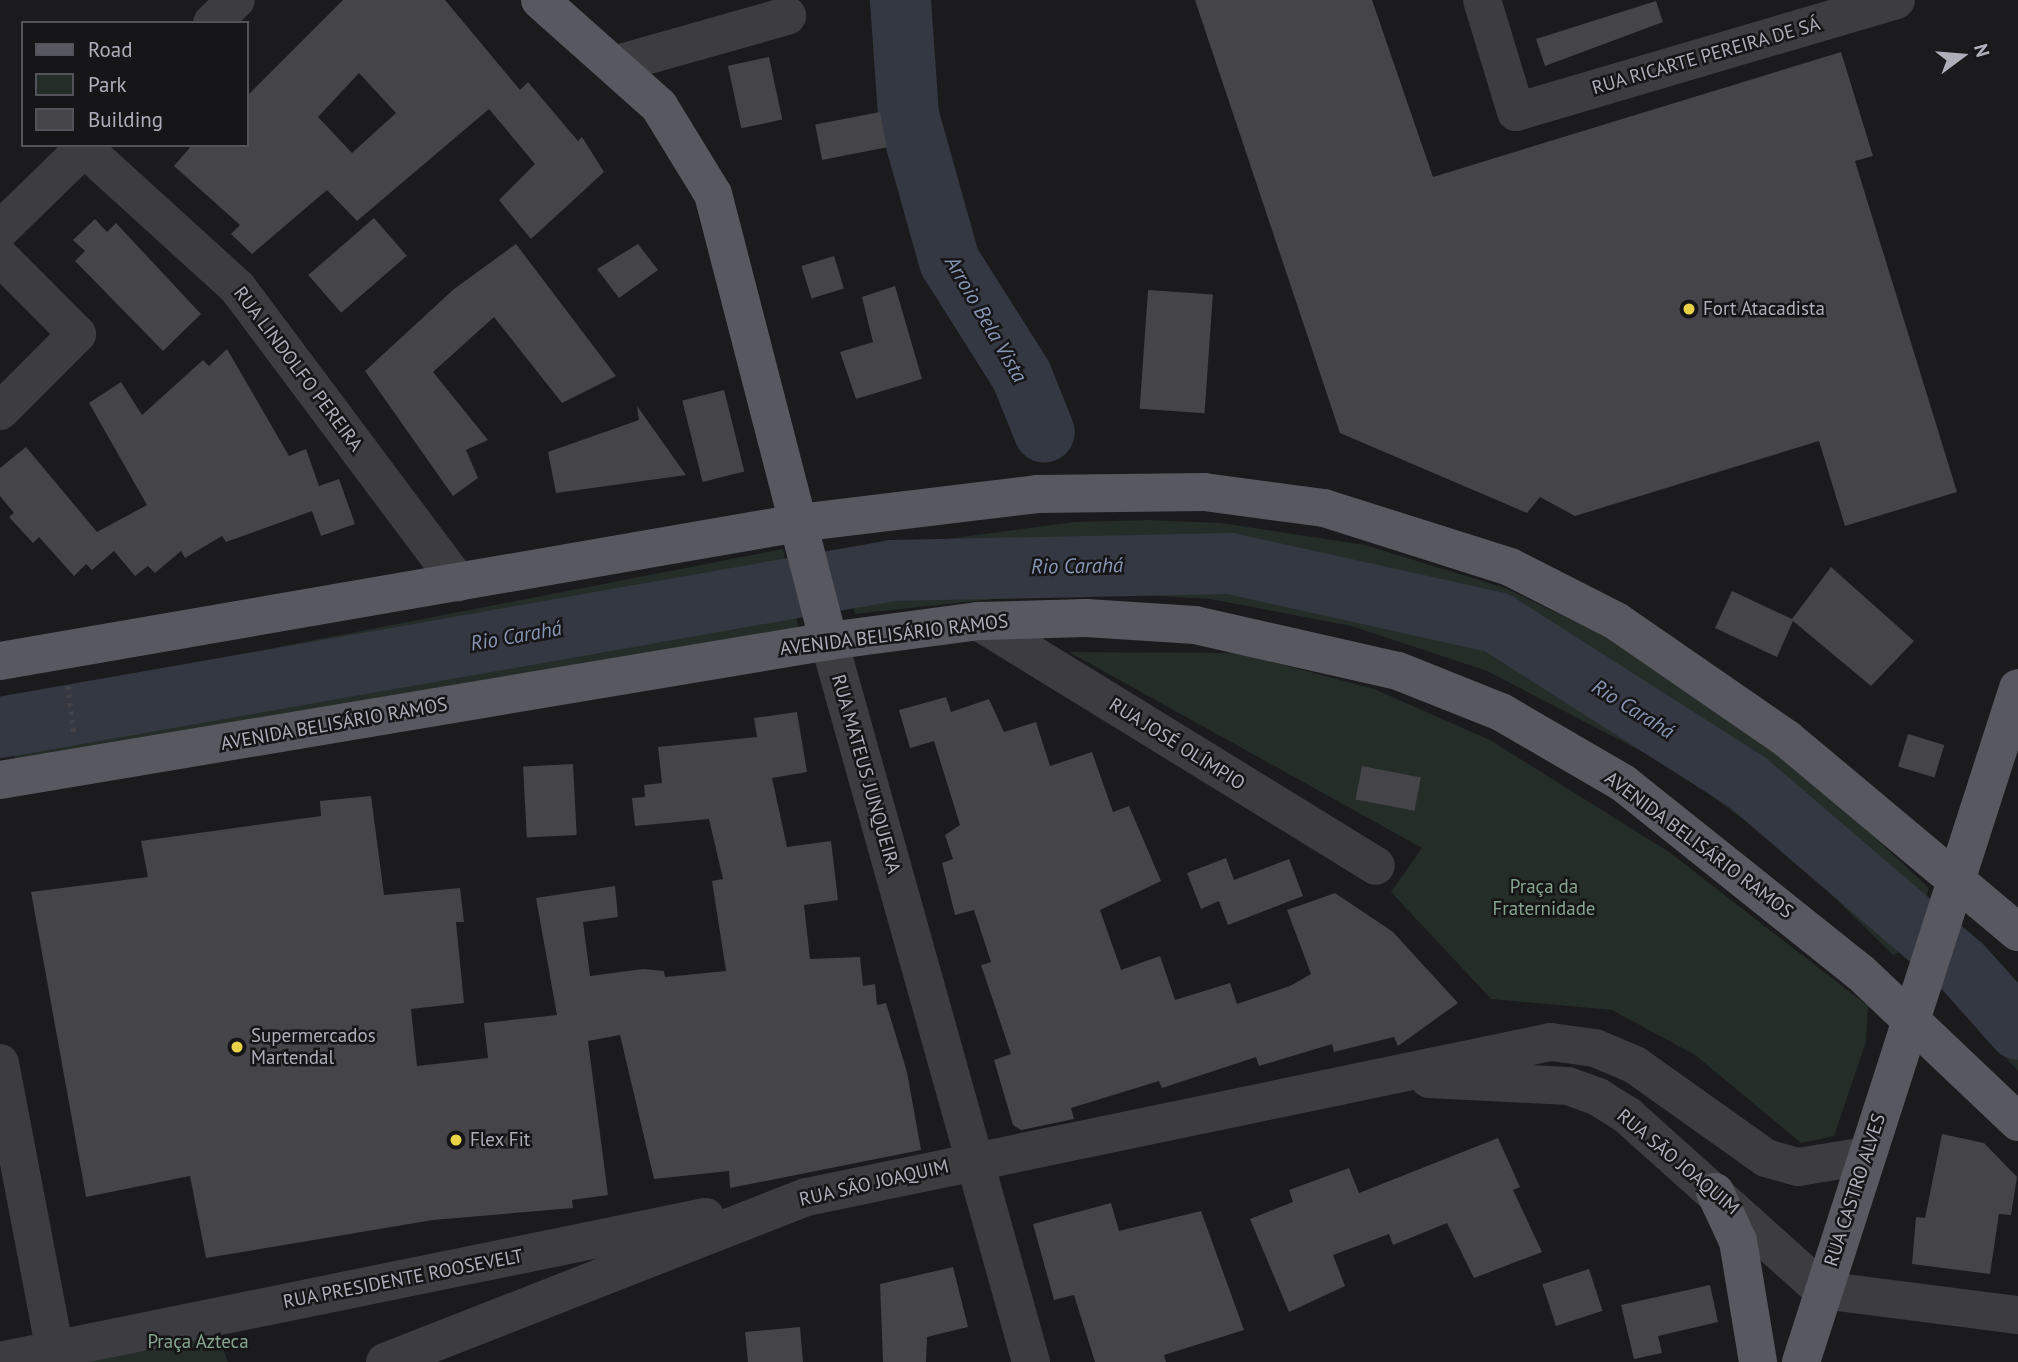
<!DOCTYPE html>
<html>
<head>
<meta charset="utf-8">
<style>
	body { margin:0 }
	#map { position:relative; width:2018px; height:1362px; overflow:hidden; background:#1b1a1d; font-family:"PT Sans",sans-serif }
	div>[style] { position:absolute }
	.green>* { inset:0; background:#242d27; transform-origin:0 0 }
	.river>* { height:61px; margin:-30.5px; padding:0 30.5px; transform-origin:30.5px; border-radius:30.5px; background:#333842 }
	.building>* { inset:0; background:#454449; transform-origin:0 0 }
	.path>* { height:4.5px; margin-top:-2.25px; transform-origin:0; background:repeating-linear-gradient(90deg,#424248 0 3.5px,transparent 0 8.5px) }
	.minor>* { height:38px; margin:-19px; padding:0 19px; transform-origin:19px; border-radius:19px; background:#3c3c41 }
	.major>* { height:38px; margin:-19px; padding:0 19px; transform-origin:19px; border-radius:19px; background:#585860 }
	.dots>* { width:19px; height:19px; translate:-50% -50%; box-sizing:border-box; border:4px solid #161518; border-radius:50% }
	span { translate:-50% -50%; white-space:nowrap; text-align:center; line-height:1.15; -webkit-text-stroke:5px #161518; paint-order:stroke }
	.street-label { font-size:19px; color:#aeafbb }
	.poi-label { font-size:19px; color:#aeafbb }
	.left { translate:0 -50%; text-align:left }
	.park-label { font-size:19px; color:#86a58e }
	.water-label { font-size:21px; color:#8796b4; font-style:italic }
	.legend { position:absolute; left:21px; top:21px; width:228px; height:126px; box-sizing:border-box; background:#161518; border:2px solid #535359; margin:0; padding:9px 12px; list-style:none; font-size:21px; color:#aeafbb }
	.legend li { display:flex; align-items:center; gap:14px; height:35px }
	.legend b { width:35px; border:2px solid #535359 }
	.north { position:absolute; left:1927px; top:21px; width:70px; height:70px; -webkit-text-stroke:5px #161518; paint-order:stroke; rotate:74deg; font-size:19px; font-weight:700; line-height:28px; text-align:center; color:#aeafbb }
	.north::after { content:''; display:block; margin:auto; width:24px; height:32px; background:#aeafbb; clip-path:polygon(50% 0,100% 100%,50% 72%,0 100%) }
</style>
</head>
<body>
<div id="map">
	<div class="green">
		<i style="clip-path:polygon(1148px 520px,1221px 523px,1365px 545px,1505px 588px,1638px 652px,1816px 783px,1929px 888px,1909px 948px,1893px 955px,1791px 855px,1677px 770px,1487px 671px,1351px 626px,1210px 599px,1068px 591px,855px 614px,842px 553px,1074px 522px)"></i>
		<i style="left:783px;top:549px;width:80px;height:794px;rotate:79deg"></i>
		<i style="clip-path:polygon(1069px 652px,1239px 653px,1374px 689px,1490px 740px,1669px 852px,1868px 1006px,1866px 1042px,1834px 1136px,1801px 1143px,1695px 1055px,1612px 1010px,1491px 999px,1391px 892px,1422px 848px)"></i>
		<i style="clip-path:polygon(2003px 969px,2018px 982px,2018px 1071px,1980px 1030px)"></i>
		<i style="clip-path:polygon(211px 1318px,228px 1362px,0 1362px)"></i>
	</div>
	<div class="river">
		<i style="left:900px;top:0;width:115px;rotate:86deg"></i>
		<i style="left:908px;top:115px;width:152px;rotate:74.3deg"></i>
		<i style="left:949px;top:261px;width:135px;rotate:57.7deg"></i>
		<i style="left:1021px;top:375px;width:61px;rotate:68deg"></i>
		<i style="left:0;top:727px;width:906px;rotate:-9.98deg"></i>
		<i style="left:892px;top:570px;width:338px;rotate:-1.2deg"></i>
		<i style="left:1230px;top:563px;width:272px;rotate:12.5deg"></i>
		<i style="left:1496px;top:622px;width:296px;rotate:32.5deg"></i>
		<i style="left:1746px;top:781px;width:284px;rotate:40.6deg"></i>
		<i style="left:1962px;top:966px;width:84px;rotate:48.4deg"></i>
	</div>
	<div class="building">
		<i style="clip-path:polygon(evenodd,343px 0,445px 0,520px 90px,528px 82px,578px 141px,582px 137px,604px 172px,531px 239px,499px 200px,535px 164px,489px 109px,357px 221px,327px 190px,252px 254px,231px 234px,240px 225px,174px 166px,192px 145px,247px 145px,247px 96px,343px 0,359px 73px,396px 113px,352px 153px,318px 117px,359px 73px)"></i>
		<i style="clip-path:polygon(1195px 0,1372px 0,1433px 177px,1841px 52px,1873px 156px,1855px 161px,1957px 492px,1845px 526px,1819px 441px,1575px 516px,1540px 497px,1527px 513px,1340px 433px)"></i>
		<i style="clip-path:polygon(1656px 1px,1663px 22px,1545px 66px,1536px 39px)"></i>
		<i style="left:769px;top:57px;width:64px;height:42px;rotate:78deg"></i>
		<i style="left:880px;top:112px;width:36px;height:66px;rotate:79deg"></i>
		<i style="left:374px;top:218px;width:50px;height:87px;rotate:49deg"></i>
		<i style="clip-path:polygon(95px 219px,107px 232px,116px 223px,201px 314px,163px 351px,75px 261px,85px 251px,73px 240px)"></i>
		<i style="clip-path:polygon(516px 244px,616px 376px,562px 403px,494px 317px,433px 372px,488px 440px,466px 450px,478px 478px,453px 496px,365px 371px,454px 289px)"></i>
		<i style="clip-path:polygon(638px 244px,658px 270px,619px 298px,597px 269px)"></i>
		<i style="left:834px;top:256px;width:34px;height:34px;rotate:73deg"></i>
		<i style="clip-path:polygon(895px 286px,922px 379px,856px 399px,840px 352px,873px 342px,862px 297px)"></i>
		<i style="left:1148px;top:290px;width:65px;height:119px;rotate:4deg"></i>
		<i style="clip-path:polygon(227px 349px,289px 456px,306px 449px,319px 486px,339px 479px,355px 524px,321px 536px,312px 511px,226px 542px,222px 536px,185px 558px,181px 551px,155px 573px,148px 566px,135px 576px,114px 551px,92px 570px,86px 564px,74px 576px,39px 537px,33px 543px,9px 517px,14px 513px,0 496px,0 468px,26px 447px,97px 532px,147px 505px,89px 403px,121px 382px,142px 415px,203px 360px,209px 366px)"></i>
		<i style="left:724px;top:390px;width:84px;height:43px;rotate:76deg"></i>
		<i style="clip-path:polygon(637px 406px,686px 475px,556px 493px,548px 452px,639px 420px)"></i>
		<i style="clip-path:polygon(1831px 567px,1914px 641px,1871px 686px,1793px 621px,1777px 657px,1715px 628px,1732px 591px,1792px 619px)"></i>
		<i style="clip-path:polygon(946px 697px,951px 712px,989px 699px,1004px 732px,1036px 722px,1050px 766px,1092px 752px,1113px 812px,1129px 806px,1161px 881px,1100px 910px,1121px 970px,1160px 956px,1175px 1000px,1230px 983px,1237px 1004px,1290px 986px,1311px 974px,1287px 910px,1335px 893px,1393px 932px,1458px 1003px,1398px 1046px,1394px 1037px,1334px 1052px,1332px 1044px,1259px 1066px,1256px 1057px,1162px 1088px,1159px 1081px,1071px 1108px,1074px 1119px,1021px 1130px,1013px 1125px,994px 1060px,1011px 1054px,981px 965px,991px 962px,974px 910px,955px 915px,942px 863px,953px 859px,945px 835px,960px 825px,934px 741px,910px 748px,899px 710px)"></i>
		<i style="clip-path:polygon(797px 712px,807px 772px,772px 778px,787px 847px,831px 841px,838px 900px,804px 905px,810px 959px,860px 957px,863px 986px,875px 984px,877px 1005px,886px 1003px,907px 1072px,921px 1150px,730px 1188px,729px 1171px,654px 1179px,620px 1035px,588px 1041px,608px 1195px,572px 1200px,573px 1208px,433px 1220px,206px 1258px,190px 1176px,86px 1197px,31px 892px,148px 877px,141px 841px,321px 816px,320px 801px,371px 796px,384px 895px,460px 888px,464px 922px,456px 922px,464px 1003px,411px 1009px,417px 1066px,488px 1058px,484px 1023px,557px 1015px,536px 898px,615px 886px,618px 917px,583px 922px,590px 976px,643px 969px,664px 971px,665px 977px,726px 971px,712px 881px,723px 879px,709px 819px,635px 826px,632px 798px,645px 797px,644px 785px,662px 783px,658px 747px,757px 737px,754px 718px)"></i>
		<i style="left:1908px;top:734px;width:38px;height:34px;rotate:17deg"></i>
		<i style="left:573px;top:764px;width:71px;height:50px;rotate:87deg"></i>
		<i style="left:1362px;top:766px;width:60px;height:34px;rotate:11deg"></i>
		<i style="clip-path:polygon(1226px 858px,1234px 880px,1289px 859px,1303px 896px,1228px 925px,1219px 901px,1201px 909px,1187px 873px)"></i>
		<i style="clip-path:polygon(1942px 1134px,1984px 1143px,2017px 1177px,2011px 1215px,1999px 1214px,1990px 1274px,1912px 1264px,1916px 1217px,1925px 1218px)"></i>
		<i style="clip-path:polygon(1498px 1138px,1520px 1187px,1513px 1190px,1542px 1252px,1474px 1278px,1447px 1223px,1393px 1245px,1389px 1234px,1333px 1255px,1345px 1286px,1289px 1312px,1250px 1219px,1293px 1202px,1289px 1190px,1349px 1168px,1359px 1193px)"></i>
		<i style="clip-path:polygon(1111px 1203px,1119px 1231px,1201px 1211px,1244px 1330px,1164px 1355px,1166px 1362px,1095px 1362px,1074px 1295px,1054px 1300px,1033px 1224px)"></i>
		<i style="clip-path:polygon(953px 1267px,968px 1327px,927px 1337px,926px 1362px,883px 1362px,880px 1284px)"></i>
		<i style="left:1589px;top:1269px;width:44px;height:49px;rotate:72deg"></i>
		<i style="clip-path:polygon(1710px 1285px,1718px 1322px,1658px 1336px,1662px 1353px,1634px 1359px,1621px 1305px)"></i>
		<i style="clip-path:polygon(800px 1327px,803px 1362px,748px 1362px,745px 1332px)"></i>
	</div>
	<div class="path">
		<i style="left:68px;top:686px;width:47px;rotate:82.7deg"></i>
	</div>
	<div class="minor">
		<i style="left:1482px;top:0;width:117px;rotate:73.1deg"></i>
		<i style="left:1516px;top:112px;width:396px;rotate:-16.4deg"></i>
		<i style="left:212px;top:23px;width:33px;rotate:-44deg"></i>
		<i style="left:617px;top:64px;width:177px;rotate:-15.8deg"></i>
		<i style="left:84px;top:148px;width:207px;rotate:42.3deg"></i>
		<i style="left:237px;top:287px;width:369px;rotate:53.2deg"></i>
		<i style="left:0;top:230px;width:122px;rotate:-44.3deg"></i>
		<i style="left:0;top:257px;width:109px;rotate:45deg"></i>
		<i style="left:77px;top:334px;width:109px;rotate:135deg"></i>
		<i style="left:978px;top:621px;width:467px;rotate:31.6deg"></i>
		<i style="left:829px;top:641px;width:749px;rotate:74.35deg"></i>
		<i style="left:0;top:1063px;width:292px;rotate:79.2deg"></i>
		<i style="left:1429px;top:1079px;width:139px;rotate:2.9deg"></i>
		<i style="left:1568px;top:1086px;width:32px;rotate:20deg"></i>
		<i style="left:1598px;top:1097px;width:36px;rotate:32deg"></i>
		<i style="left:1628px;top:1116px;width:261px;rotate:41.9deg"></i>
		<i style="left:1822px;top:1290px;width:198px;rotate:7.3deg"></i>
		<i style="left:0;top:1361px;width:720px;rotate:-11.54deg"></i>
		<i style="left:385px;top:1362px;width:453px;rotate:-21.4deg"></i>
		<i style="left:807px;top:1197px;width:760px;rotate:-11.77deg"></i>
		<i style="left:1551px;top:1042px;width:44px;rotate:7.8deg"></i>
		<i style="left:1595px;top:1048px;width:43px;rotate:23deg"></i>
		<i style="left:1635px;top:1065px;width:161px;rotate:35.4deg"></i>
		<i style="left:1766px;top:1158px;width:33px;rotate:16deg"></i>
		<i style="left:1798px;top:1167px;width:69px;rotate:-9.2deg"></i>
	</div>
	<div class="major">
		<i style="left:540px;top:0;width:159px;rotate:41.7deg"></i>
		<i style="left:659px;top:106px;width:103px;rotate:58.5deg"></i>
		<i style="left:713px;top:194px;width:462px;rotate:75.5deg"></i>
		<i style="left:0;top:661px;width:810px;rotate:-9.81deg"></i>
		<i style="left:798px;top:523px;width:241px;rotate:-6.9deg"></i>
		<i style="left:1037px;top:494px;width:167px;rotate:-0.7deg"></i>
		<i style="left:1204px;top:492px;width:121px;rotate:7.6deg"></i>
		<i style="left:1324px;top:508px;width:195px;rotate:17.6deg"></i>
		<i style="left:1510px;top:567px;width:119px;rotate:27deg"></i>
		<i style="left:1616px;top:621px;width:208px;rotate:34.6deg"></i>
		<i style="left:1787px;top:739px;width:301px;rotate:39.9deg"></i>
		<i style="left:0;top:780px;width:841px;rotate:-9.52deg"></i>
		<i style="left:829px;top:641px;width:150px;rotate:-7.6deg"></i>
		<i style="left:978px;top:621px;width:108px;rotate:-1.6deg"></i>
		<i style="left:1086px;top:618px;width:109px;rotate:3.7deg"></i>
		<i style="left:1195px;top:625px;width:208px;rotate:12.8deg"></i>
		<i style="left:1398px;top:671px;width:111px;rotate:21.7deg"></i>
		<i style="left:1501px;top:712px;width:141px;rotate:30.2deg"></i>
		<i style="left:1623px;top:783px;width:303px;rotate:38.6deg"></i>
		<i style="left:1860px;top:972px;width:218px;rotate:43.5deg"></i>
		<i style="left:1715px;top:1192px;width:54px;rotate:64.9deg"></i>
		<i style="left:1738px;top:1241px;width:123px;rotate:80.6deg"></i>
		<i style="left:1801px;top:1362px;width:708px;rotate:-72.15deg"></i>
	</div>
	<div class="dots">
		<i style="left:1689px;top:309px;background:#e9d246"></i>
		<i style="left:237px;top:1047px;background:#e9d246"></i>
		<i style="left:456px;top:1140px;background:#e9d246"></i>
	</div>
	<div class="street-label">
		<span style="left:1706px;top:56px;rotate:-16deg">RUA RICARTE PEREIRA DE SÁ</span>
		<span style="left:298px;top:369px;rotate:53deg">RUA LINDOLFO PEREIRA</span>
		<span style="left:894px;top:635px;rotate:-7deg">AVENIDA BELISÁRIO RAMOS</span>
		<span style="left:334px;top:724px;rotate:-10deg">AVENIDA BELISÁRIO RAMOS</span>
		<span style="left:1177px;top:744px;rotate:32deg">RUA JOSÉ OLÍMPIO</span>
		<span style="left:866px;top:774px;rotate:74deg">RUA MATEUS JUNQUEIRA</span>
		<span style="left:1699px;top:845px;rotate:37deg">AVENIDA BELISÁRIO RAMOS</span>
		<span style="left:1678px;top:1162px;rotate:40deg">RUA SÃO JOAQUIM</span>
		<span style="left:874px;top:1183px;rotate:-13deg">RUA SÃO JOAQUIM</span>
		<span style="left:1855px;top:1190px;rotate:-72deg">RUA CASTRO ALVES</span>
		<span style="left:403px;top:1279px;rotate:-11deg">RUA PRESIDENTE ROOSEVELT</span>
	</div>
	<div class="poi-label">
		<span class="left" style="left:1703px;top:309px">Fort Atacadista</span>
		<span class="left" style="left:251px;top:1047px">Supermercados<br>Martendal</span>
		<span class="left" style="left:470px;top:1140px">Flex Fit</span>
	</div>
	<div class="park-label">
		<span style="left:1544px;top:898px">Praça da<br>Fraternidade</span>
		<span style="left:198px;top:1342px">Praça Azteca</span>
	</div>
	<div class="water-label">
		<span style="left:986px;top:319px;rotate:60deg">Arroio Bela Vista</span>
		<span style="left:1077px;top:566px;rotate:-1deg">Rio Carahá</span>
		<span style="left:516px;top:636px;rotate:-10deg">Rio Carahá</span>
		<span style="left:1633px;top:709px;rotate:32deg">Rio Carahá</span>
	</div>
	<ul class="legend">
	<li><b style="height:9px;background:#585860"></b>Road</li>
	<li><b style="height:19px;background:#242d27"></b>Park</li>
	<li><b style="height:19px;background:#454449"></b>Building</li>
	</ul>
	<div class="north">N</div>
</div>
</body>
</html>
